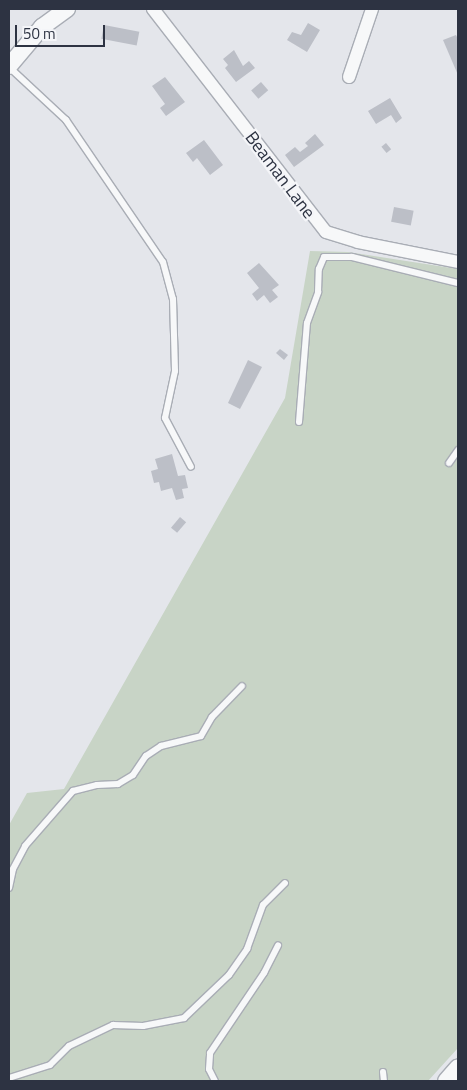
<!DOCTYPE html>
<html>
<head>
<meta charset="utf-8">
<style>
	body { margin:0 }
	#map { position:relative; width:467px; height:1090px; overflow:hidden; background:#e4e6eb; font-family:"Titillium Web",sans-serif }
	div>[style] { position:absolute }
	.green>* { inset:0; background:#c8d4c6 }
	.building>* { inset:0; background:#bcbfc7; transform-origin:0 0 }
	.roads { filter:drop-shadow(1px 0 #a9adb5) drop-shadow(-1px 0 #a9adb5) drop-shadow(0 1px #a9adb5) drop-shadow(0 -1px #a9adb5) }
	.service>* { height:6px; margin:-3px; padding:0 3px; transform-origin:3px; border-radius:3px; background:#f7f8f9 }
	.minor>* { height:12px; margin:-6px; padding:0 6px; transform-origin:6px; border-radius:6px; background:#f7f8f9 }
	.tertiary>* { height:16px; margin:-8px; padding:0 8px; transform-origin:8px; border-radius:8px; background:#f7f8f9 }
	span { translate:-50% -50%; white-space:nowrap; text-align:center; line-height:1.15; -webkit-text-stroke:4.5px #f4f5f8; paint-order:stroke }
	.street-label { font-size:18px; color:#2d3342 }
	.frame { position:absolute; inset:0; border:10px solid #2d3342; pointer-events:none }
	.scale { position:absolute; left:15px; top:25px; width:90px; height:22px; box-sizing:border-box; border:2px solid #2d3342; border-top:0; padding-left:6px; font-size:15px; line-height:18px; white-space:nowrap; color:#2d3342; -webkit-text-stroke:4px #f4f5f8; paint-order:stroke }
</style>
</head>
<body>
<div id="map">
	<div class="green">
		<i style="clip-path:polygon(310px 251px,348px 252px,458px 269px,458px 1048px,428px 1081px,9px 1081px,9px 825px,27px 793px,64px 789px,285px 398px)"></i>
	</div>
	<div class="building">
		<i style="clip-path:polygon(308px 23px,320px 30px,307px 52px,287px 40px,292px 32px,301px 35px)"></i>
		<i style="left:104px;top:25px;width:36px;height:14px;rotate:11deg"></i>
		<i style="clip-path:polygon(456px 35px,458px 39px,458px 75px,443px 40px)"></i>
		<i style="clip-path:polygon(234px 50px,243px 66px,249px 61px,255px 68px,236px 82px,225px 68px,228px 65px,223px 59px)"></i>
		<i style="clip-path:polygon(165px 77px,185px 102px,166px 116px,160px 108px,165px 104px,152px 86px)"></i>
		<i style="left:261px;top:82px;width:11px;height:13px;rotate:49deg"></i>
		<i style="clip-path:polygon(390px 98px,402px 118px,396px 123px,391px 115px,376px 124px,368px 111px)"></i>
		<i style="clip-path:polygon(315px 134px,324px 145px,294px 167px,285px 155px,295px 147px,300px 152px,308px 146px,305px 143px)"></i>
		<i style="clip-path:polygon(204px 140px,223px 165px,210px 175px,197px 158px,193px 162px,186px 153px)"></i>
		<i style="left:386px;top:143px;width:8px;height:6px;rotate:50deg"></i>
		<i style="left:394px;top:207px;width:20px;height:15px;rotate:11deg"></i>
		<i style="clip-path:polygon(259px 263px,279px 285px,272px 290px,278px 297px,270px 303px,264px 295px,257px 301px,252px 294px,259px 288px,247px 273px)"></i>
		<i style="clip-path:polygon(280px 349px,288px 355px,284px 360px,276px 353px)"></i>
		<i style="clip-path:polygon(248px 360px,262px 367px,240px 409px,228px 403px)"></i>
		<i style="clip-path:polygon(172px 454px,178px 476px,185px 475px,188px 488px,182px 489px,184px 498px,176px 500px,172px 488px,161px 491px,159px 482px,154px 483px,151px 471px,158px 469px,155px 459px)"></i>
		<i style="left:180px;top:517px;width:8px;height:14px;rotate:40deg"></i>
	</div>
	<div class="roads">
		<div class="service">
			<i style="left:9px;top:67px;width:78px;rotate:42.9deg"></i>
			<i style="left:66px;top:120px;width:172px;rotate:55.7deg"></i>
			<i style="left:163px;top:262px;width:38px;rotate:75deg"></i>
			<i style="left:173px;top:299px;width:72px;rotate:88.4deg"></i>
			<i style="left:175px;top:371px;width:48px;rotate:102deg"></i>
			<i style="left:165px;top:418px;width:55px;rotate:62deg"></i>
			<i style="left:299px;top:422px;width:99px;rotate:-85.4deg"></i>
			<i style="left:307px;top:323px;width:33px;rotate:-70deg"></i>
			<i style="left:318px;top:292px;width:23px;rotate:-88deg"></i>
			<i style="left:319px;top:269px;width:13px;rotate:-67deg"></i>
			<i style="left:324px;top:257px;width:28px"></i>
			<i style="left:352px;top:257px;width:109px;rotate:13.8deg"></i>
			<i style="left:449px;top:463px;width:16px;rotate:-55deg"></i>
			<i style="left:9px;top:888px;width:19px;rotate:-78deg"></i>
			<i style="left:13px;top:869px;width:26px;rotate:-62deg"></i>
			<i style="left:25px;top:846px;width:73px;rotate:-48.9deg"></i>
			<i style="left:73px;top:791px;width:25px;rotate:-14deg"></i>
			<i style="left:97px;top:785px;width:21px;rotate:-3deg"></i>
			<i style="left:118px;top:784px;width:17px;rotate:-31deg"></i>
			<i style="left:133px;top:775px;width:23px;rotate:-56deg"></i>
			<i style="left:146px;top:756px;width:18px;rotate:-34deg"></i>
			<i style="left:161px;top:746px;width:41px;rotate:-14deg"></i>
			<i style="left:201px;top:736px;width:22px;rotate:-60deg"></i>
			<i style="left:212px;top:717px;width:43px;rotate:-45.9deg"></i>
			<i style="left:383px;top:1072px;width:9px;rotate:84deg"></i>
			<i style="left:9px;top:1078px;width:43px;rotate:-17.6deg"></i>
			<i style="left:50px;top:1065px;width:27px;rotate:-45deg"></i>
			<i style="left:69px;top:1046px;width:49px;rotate:-25.5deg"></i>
			<i style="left:113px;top:1025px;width:30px;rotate:2deg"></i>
			<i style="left:143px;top:1026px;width:42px;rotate:-11deg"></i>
			<i style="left:184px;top:1018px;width:62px;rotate:-43.7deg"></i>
			<i style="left:229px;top:975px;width:32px;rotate:-55deg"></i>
			<i style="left:247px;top:949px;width:47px;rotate:-70deg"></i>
			<i style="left:263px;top:905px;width:31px;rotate:-45deg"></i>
			<i style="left:215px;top:1081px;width:13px;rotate:-117deg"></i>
			<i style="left:209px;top:1069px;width:16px;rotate:-86deg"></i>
			<i style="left:210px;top:1053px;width:97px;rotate:-56deg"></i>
			<i style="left:264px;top:973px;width:31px;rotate:-63deg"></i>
		</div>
		<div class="minor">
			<i style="left:153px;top:9px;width:282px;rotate:52.2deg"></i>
			<i style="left:326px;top:232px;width:34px;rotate:17deg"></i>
			<i style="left:358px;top:242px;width:102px;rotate:11.3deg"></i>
			<i style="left:349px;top:77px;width:72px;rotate:-71.3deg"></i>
		</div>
		<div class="tertiary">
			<i style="left:9px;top:66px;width:51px;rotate:-49.8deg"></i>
			<i style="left:42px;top:27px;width:31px;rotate:-36deg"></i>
			<i style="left:446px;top:1081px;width:18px;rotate:-49deg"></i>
		</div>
	</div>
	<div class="street-label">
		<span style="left:280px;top:175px;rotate:53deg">Beaman Lane</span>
	</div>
	<div class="frame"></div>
	<div class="scale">50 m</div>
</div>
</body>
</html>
